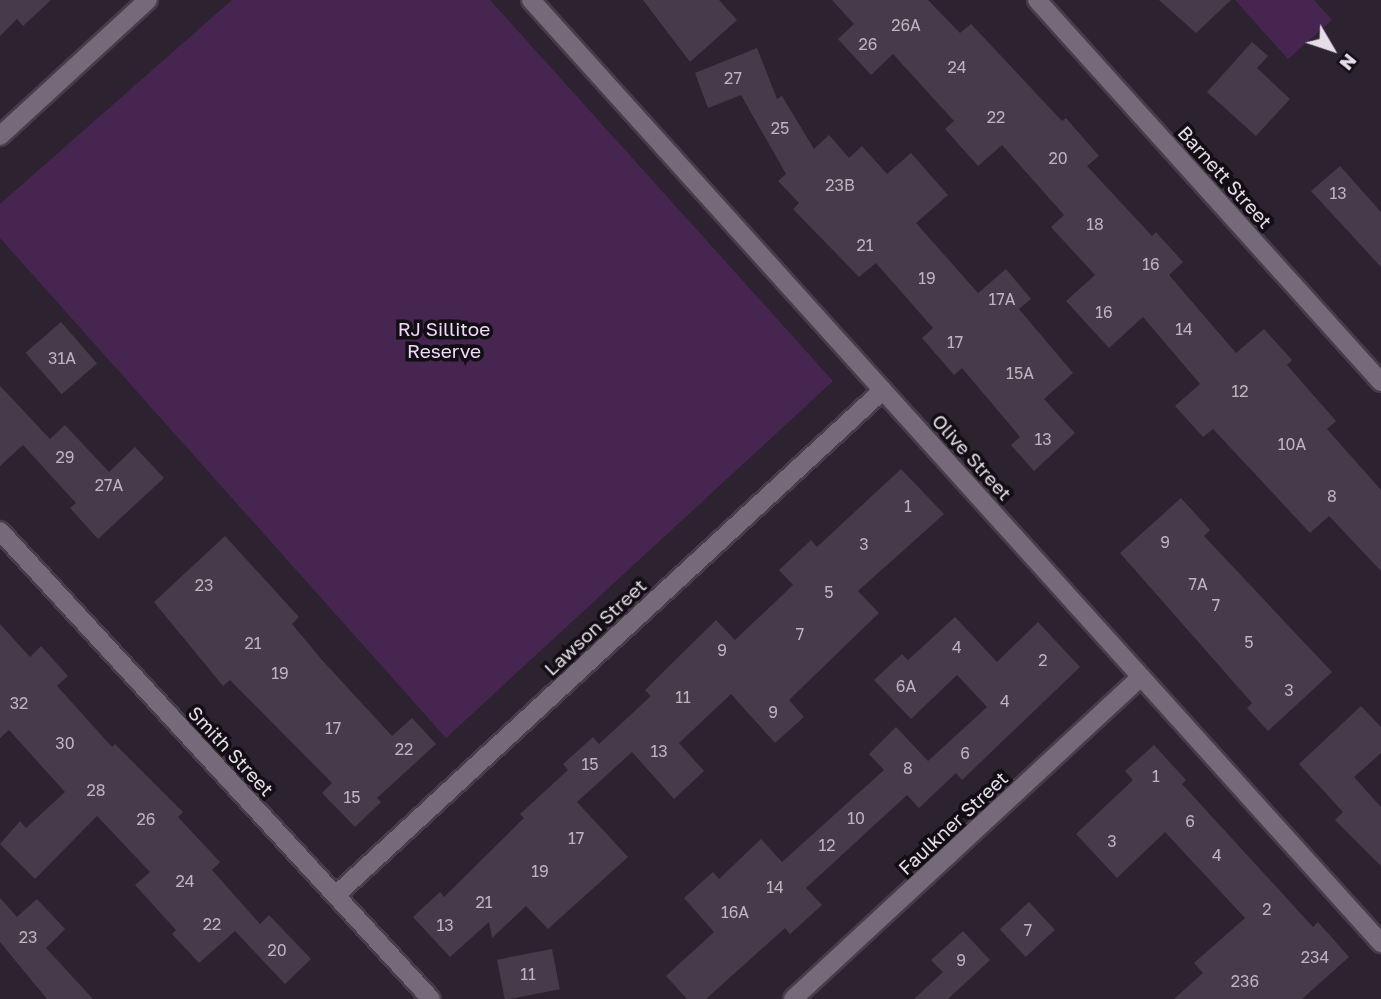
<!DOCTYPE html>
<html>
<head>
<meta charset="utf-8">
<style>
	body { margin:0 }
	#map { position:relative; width:1381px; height:999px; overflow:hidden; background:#2d2230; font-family:"Golos Text",sans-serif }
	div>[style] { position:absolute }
	.green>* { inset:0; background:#462650 }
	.building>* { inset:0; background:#473b4b; transform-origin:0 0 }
	.roads { filter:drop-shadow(2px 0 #473d4a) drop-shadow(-2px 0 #473d4a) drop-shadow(0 2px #473d4a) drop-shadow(0 -2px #473d4a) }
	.street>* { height:18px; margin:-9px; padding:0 9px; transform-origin:9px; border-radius:9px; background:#76697a }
	.secondary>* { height:18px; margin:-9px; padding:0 9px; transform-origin:9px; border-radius:9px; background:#76697a }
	span { translate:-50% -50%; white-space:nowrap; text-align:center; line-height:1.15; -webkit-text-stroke:7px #120e14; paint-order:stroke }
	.number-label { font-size:16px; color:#beb4c0 }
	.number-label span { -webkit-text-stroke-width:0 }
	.street-label { font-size:19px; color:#e5dde7 }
	.park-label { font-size:19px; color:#f0daf7 }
	.north { position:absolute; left:1297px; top:14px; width:70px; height:70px; -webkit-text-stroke:5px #120e14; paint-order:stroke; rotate:129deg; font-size:19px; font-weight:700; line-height:28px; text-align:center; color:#e5dde7 }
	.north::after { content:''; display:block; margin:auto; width:24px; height:32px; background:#e5dde7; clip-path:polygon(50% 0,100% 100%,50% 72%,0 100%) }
</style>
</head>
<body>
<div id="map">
	<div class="green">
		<i style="clip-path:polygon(232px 0,490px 0,833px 381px,446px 738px,0 238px,0 204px)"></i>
		<i style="clip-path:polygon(1235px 0,1314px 0,1332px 20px,1288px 59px)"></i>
	</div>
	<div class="building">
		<i style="clip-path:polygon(0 0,51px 0,23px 26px,17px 19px,0 36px)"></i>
		<i style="clip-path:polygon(643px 0,719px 0,737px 20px,690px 62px)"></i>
		<i style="clip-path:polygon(832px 0,928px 0,960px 33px,971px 24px,1062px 121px,1066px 118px,1099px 156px,1087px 166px,1152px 236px,1156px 232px,1183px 262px,1169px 275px,1236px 353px,1264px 329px,1292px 360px,1287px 365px,1336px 421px,1327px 429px,1381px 490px,1381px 571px,1329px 516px,1310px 533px,1213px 429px,1203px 437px,1175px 406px,1200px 384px,1143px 317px,1109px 348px,1066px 301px,1095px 275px,1051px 227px,1064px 215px,1002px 145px,978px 166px,945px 129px,954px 121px,893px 54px,871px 75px,838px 39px,854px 24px)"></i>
		<i style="clip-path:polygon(1159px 0,1231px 0,1196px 33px)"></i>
		<i style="clip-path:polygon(1252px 42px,1268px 56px,1257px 68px,1290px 99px,1256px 136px,1207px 92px)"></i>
		<i style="clip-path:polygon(757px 48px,777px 99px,782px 96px,814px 149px,829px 135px,849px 158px,862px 146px,887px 174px,911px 153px,948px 195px,916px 223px,978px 293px,1006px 269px,1031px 299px,1019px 309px,1073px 373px,1044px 399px,1075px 433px,1034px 471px,1011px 445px,1020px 437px,962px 368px,954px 375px,922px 338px,933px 328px,876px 263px,859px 277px,793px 209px,799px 203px,778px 181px,786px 174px,741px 95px,708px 108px,695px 73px)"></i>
		<i style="clip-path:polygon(1340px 166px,1381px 212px,1381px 267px,1311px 191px)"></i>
		<i style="left:61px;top:322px;width:55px;height:47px;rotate:49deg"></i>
		<i style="clip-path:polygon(0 386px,50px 439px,65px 425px,109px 472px,135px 447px,164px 478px,98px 539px,70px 508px,76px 503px,23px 445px,0 466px)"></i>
		<i style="clip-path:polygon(901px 469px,944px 514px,858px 591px,879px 613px,789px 700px,804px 717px,775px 743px,731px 694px,679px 743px,704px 771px,674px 799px,632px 752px,577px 802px,628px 857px,548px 929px,526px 906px,492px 938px,489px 922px,450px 957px,413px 917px,440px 892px,444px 897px,524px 818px,520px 814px,568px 770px,563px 764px,593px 737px,599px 744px,651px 696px,645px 690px,716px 620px,735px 640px,793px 585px,779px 570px,811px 540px,817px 547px)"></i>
		<i style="clip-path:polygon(1181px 498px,1210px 530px,1204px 536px,1332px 672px,1268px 731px,1247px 708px,1252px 703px,1120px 553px)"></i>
		<i style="clip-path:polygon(225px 536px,299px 617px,292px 624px,322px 660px,392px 736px,412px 718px,436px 744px,377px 798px,381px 802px,355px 827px,322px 793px,332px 783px,230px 680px,223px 686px,154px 602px)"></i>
		<i style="clip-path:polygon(955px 617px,997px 662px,1038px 622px,1080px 667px,962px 780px,956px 773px,919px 808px,907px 795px,806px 888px,822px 905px,790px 934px,785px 928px,706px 999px,687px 999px,666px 976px,714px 932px,684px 898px,713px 872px,719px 879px,761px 839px,782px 862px,884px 770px,869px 754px,896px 727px,928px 761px,987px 707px,957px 675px,911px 719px,874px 680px,902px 654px,908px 660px)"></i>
		<i style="clip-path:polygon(0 624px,30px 657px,41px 646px,68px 676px,57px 686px,112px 747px,115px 744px,183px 812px,178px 817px,220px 862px,212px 870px,260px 924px,269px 915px,311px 959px,285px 984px,235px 931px,199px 963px,172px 934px,176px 930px,135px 885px,150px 872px,97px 816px,35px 879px,0 844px,20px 821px,26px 828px,65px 792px,9px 730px,0 738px)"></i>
		<i style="clip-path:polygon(1361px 706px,1381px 727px,1381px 753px,1354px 777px,1381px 807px,1381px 866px,1335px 820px,1343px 812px,1299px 764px)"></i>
		<i style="clip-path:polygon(1154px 745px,1186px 780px,1182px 784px,1313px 927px,1318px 922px,1349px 957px,1302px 999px,1174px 999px,1203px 973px,1194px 963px,1245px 918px,1165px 832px,1117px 878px,1076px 834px,1133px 780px,1125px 771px)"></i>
		<i style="clip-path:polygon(0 898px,17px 917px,37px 899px,65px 929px,46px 948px,93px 999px,47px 999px,0 942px)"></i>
		<i style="left:1029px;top:902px;width:38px;height:40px;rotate:47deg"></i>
		<i style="clip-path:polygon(963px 931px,990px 960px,948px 999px,914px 999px,943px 972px,931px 960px)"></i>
		<i style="left:552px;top:949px;width:41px;height:56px;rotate:79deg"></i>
	</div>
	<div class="roads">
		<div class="street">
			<i style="left:531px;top:0;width:1270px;rotate:47.97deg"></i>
			<i style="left:1037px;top:0;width:514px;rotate:48deg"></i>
			<i style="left:0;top:531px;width:636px;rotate:47.36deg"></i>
			<i style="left:336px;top:895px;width:744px;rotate:-42.71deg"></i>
			<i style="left:793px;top:999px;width:474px;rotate:-42.8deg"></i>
		</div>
		<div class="secondary">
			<i style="left:0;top:136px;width:201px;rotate:-42.6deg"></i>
		</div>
	</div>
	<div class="number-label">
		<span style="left:906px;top:25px">26A</span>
		<span style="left:868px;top:44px">26</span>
		<span style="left:957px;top:67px">24</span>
		<span style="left:733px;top:78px">27</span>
		<span style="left:996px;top:117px">22</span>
		<span style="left:780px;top:128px">25</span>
		<span style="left:1058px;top:158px">20</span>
		<span style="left:840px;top:185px">23B</span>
		<span style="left:1338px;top:193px">13</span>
		<span style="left:1095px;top:224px">18</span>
		<span style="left:865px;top:245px">21</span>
		<span style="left:1151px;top:264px">16</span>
		<span style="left:927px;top:278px">19</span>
		<span style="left:1002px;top:299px">17A</span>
		<span style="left:1104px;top:312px">16</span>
		<span style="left:1184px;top:329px">14</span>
		<span style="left:955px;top:342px">17</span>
		<span style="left:62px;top:358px">31A</span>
		<span style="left:1020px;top:373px">15A</span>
		<span style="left:1240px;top:391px">12</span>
		<span style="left:1043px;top:439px">13</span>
		<span style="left:1292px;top:444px">10A</span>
		<span style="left:65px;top:457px">29</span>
		<span style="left:109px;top:485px">27A</span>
		<span style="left:1332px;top:496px">8</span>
		<span style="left:908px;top:506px">1</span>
		<span style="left:1165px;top:542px">9</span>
		<span style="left:864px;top:544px">3</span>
		<span style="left:1198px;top:584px">7A</span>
		<span style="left:204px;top:585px">23</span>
		<span style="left:829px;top:592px">5</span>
		<span style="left:1216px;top:605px">7</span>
		<span style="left:800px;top:634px">7</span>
		<span style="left:1249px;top:642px">5</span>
		<span style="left:253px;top:643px">21</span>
		<span style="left:957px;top:647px">4</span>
		<span style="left:722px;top:650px">9</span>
		<span style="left:1043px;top:660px">2</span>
		<span style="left:280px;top:673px">19</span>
		<span style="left:906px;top:686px">6A</span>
		<span style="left:1289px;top:690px">3</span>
		<span style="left:683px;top:697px">11</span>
		<span style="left:1005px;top:701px">4</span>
		<span style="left:19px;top:703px">32</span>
		<span style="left:773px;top:712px">9</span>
		<span style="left:333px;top:728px">17</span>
		<span style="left:65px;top:743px">30</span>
		<span style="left:404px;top:749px">22</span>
		<span style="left:659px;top:751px">13</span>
		<span style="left:965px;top:753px">6</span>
		<span style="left:590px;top:764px">15</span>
		<span style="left:908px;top:768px">8</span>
		<span style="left:1156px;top:776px">1</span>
		<span style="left:96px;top:790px">28</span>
		<span style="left:352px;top:797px">15</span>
		<span style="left:856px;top:818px">10</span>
		<span style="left:146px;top:819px">26</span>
		<span style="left:1190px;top:821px">6</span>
		<span style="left:576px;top:838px">17</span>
		<span style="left:1112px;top:841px">3</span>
		<span style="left:827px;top:845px">12</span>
		<span style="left:1217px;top:855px">4</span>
		<span style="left:540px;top:871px">19</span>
		<span style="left:185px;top:881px">24</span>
		<span style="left:775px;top:887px">14</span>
		<span style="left:484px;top:902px">21</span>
		<span style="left:1267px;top:909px">2</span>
		<span style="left:735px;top:912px">16A</span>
		<span style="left:212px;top:924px">22</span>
		<span style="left:445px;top:925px">13</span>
		<span style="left:1028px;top:930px">7</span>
		<span style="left:28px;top:937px">23</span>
		<span style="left:277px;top:950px">20</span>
		<span style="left:1315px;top:957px">234</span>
		<span style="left:961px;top:960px">9</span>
		<span style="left:528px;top:974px">11</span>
		<span style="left:1245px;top:981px">236</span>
	</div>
	<div class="street-label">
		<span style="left:1225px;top:177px;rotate:48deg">Barnett Street</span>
		<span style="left:972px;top:457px;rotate:48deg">Olive Street</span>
		<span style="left:595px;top:627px;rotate:-43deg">Lawson Street</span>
		<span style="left:231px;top:751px;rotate:47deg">Smith Street</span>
		<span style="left:953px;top:823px;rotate:-43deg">Faulkner Street</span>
	</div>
	<div class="park-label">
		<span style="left:444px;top:340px">RJ Sillitoe<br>Reserve</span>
	</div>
	<div class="north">N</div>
</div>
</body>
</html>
